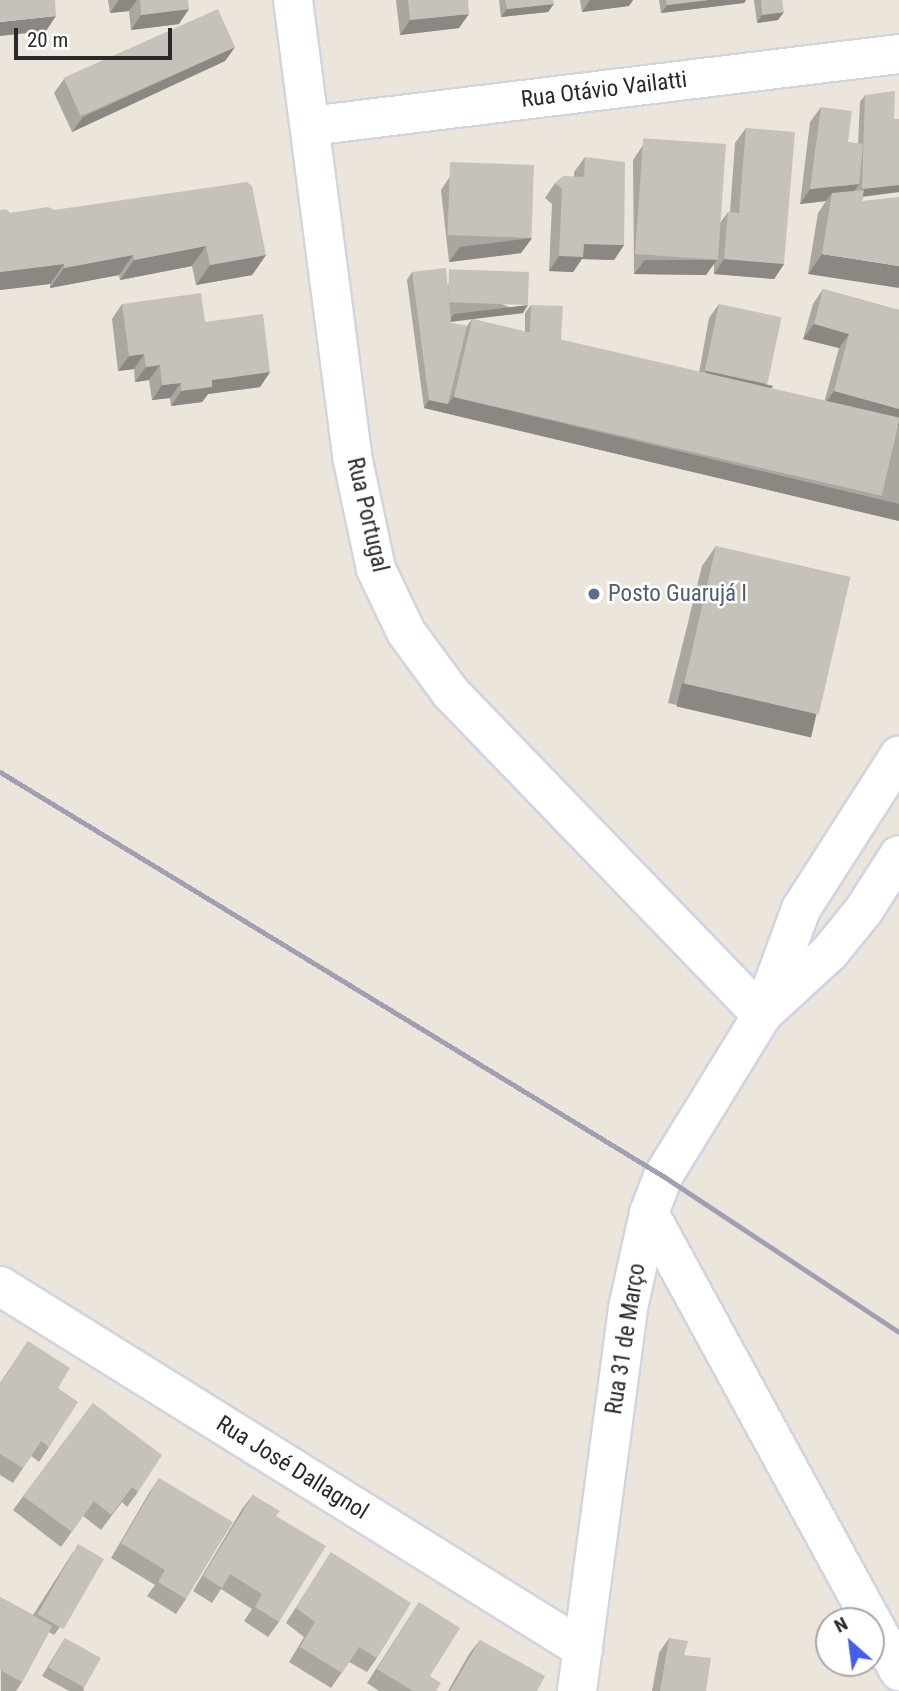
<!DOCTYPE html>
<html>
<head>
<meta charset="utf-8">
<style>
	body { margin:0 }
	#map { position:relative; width:899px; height:1691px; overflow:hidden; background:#ebe5dc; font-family:"Roboto Condensed",sans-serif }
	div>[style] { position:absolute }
	.roads { filter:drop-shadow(2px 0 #d1d4e1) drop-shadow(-2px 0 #d1d4e1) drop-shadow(0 2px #d1d4e1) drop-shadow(0 -2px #d1d4e1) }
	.street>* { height:38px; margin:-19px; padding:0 19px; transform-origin:19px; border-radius:19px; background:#fff }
	.secondary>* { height:38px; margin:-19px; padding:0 19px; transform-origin:19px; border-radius:19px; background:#fff }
	.rail>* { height:5px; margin:-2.5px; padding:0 2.5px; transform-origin:2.5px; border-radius:2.5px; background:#9fa1b2 }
	.wall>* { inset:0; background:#aaa7a1 }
	.shaded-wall>* { inset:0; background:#8b8883; transform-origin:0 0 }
	.building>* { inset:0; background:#c6c2bb; transform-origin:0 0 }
	.dots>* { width:19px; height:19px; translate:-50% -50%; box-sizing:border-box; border:4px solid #fff; border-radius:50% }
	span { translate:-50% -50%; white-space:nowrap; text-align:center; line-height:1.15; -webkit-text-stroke:5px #fff; paint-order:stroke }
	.street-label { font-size:23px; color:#292929 }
	.service-label { font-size:23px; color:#4e5e75 }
	.left { translate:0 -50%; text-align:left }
	.north { position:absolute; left:815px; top:1607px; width:70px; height:70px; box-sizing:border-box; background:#fff; border:2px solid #a9a9a9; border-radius:50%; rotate:332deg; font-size:19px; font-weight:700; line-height:28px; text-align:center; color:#292929 }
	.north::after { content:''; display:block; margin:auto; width:24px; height:32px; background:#465eed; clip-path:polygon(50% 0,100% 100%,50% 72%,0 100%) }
	.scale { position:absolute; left:14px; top:28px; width:158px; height:32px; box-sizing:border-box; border:4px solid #292929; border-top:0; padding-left:9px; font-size:21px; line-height:24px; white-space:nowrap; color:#292929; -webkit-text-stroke:5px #fff; paint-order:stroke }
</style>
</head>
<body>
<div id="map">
	<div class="roads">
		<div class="street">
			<i style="left:310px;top:126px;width:593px;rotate:-6.97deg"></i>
			<i style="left:649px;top:1213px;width:522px;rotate:61.37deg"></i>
			<i style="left:0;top:1286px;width:687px;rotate:31.91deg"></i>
		</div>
		<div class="secondary">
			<i style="left:293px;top:0;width:460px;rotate:82.6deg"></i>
			<i style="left:352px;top:456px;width:116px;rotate:78deg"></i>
			<i style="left:376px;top:569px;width:70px;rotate:64.5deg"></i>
			<i style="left:406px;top:632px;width:76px;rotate:53.6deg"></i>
			<i style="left:451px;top:693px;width:448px;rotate:46deg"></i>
			<i style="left:768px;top:1009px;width:84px;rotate:-42.6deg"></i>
			<i style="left:830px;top:952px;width:54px;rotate:-51deg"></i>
			<i style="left:864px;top:910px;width:65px;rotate:-57.5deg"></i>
			<i style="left:577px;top:1691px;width:386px;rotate:-82.4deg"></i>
			<i style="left:628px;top:1308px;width:97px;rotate:-77.5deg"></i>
			<i style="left:649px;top:1213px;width:40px;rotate:-69deg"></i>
			<i style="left:663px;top:1176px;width:189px;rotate:-58.4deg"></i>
			<i style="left:762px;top:1015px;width:113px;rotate:-69.8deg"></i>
			<i style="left:801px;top:909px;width:182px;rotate:-57.4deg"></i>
		</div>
	</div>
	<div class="rail">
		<i style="left:0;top:772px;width:776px;rotate:31.36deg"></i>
		<i style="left:663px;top:1176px;width:283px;rotate:33.5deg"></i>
	</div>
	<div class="wall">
		<i style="clip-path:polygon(108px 0,188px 0,179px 24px,131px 30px,129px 11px,110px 13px)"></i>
		<i style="clip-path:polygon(396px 0,468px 0,459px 28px,400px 35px)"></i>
		<i style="clip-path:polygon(499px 0,553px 0,548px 12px,501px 17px)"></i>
		<i style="clip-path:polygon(580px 0,633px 0,629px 6px,582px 12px)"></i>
		<i style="clip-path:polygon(659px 0,746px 0,744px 3px,661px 13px)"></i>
		<i style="clip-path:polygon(754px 0,782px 0,778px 20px,757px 23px)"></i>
		<i style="clip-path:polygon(235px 47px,225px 61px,72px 132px,54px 93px,64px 79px)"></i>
		<i style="clip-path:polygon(865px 95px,894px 119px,899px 192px,863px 197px,862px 201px,808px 274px,818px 213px,826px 201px,800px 204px,810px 122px,821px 107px,848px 142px,858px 144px,860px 102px)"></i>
		<i style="clip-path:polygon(746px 128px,784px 264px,774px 279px,714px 274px,714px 263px,706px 275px,634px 274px,633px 160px,643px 145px,720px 223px,728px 212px,730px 212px,735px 143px)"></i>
		<i style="clip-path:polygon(585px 157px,624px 245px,614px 260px,582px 259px,573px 272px,549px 271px,552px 204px,545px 198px,555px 183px,574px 177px,574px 172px)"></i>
		<i style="clip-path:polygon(451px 175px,532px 238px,521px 253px,449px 262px,441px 190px)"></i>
		<i style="clip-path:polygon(0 210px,10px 213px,54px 210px,266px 255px,252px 275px,196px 285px,192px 266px,120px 280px,119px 275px,50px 288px,50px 284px,0 290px)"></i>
		<i style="clip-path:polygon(evenodd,412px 272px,448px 286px,450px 282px,523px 313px,472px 319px,525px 332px,525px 313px,531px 305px,561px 340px,699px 373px,709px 318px,719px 304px,770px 390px,824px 403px,839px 348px,803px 339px,813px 304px,823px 289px,899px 310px,899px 521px,424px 408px,407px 280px,412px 272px,472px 319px,467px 326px,451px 323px,451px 322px,472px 319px)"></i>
		<i style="clip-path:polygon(122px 304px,205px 322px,270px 372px,260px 387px,208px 394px,202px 402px,171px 406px,170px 398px,152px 400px,149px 380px,135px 382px,134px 369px,118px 371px,112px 319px)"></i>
		<i style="clip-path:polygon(716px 546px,816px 715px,802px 735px,668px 703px,702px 566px)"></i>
		<i style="clip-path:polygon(28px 1341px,58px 1388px,49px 1447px,39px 1462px,31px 1456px,13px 1483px,0 1475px,0 1383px)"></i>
		<i style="clip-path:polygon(93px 1403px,138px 1492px,127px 1507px,122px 1502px,101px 1530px,83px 1516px,61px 1547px,13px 1510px)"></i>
		<i style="clip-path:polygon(159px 1478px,186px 1599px,176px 1614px,147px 1596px,155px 1585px,111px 1558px,149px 1493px)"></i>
		<i style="clip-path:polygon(253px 1495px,276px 1516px,279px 1622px,268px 1637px,244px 1621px,252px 1609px,221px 1589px,212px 1603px,193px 1591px,242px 1509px)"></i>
		<i style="clip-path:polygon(73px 1552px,60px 1627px,54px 1635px,49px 1632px,22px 1682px,16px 1691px,1px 1691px,0 1597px,33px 1615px)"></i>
		<i style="clip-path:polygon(331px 1552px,377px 1658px,367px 1672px,349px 1662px,331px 1688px,289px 1662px,304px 1637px,286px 1623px)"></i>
		<i style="clip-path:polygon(419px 1602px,430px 1676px,436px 1691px,379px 1691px,367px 1683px)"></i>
		<i style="clip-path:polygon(65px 1638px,84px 1689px,83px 1691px,69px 1691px,42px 1676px)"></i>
		<i style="clip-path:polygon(669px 1638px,684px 1655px,706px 1691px,652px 1691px,659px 1653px)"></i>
		<i style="clip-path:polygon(480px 1640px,537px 1691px,448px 1691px,469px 1654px)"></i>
	</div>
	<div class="shaded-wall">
		<i style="clip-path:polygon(119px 0,137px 0,129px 11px,110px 13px)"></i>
		<i style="clip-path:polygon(590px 0,633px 0,629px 6px,582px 12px)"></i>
		<i style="clip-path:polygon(709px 0,746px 0,744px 3px,661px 13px,667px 5px)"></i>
		<i style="clip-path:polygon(554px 4px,548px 12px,501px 17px,507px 9px)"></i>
		<i style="clip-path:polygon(189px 9px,179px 24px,131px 30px,141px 15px)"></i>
		<i style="clip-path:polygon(784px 12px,778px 20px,757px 23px,762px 15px)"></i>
		<i style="clip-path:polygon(469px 14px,459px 28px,400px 35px,410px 20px)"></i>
		<i style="clip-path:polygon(56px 16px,46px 31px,0 36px,0 22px)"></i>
		<i style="clip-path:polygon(235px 47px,225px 61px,72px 132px,83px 117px)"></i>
		<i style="clip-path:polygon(859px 184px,849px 199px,832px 193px,826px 201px,800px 204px,810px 189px)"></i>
		<i style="clip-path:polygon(899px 185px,899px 192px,857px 197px,862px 189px)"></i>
		<i style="clip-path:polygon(532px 238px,521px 253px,449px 262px,460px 247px)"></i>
		<i style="clip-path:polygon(584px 244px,624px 245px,614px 260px,582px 259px,573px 272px,549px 271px,559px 256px)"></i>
		<i style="clip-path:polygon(206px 246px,192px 266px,120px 280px,134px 260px)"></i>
		<i style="clip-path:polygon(822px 254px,899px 266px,899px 288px,808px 274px)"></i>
		<i style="clip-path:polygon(133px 255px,119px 275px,50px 288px,64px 268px)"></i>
		<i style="clip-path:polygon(266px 255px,252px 275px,196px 285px,210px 265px)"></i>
		<i style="clip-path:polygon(724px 259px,784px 264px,774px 279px,714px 274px)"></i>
		<i style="clip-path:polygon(645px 260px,717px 260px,706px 275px,634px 274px)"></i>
		<i style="clip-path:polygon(64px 264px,50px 284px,0 290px,0 272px)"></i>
		<i style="clip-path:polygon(528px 305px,523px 313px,448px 322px,454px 314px)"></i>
		<i style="clip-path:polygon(814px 324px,849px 334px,839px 348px,803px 339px)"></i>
		<i style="clip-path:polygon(144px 354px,134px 369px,118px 371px,129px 356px)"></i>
		<i style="clip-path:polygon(160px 365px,149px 380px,135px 382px,146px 367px)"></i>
		<i style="clip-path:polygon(707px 371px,773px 386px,762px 401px,697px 386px)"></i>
		<i style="clip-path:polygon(270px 372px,260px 387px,208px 394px,202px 402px,171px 406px,181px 391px,212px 380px)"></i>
		<i style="clip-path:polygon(181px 383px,170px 398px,152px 400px,162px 385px)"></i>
		<i style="clip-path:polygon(834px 391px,899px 409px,899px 426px,823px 406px)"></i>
		<i style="clip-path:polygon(453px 397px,899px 504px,899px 521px,424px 408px,429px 400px,448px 404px)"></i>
		<i style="left:682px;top:683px;width:138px;height:24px;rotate:13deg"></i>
	</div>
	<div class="building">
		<i style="clip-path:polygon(0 0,55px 0,56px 16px,0 22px)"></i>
		<i style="clip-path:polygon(140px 0,188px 0,189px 9px,141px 15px)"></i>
		<i style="clip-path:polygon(408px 0,468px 0,469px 14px,410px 20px)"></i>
		<i style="clip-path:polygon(505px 0,553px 0,554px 4px,507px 9px)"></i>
		<i style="clip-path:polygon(666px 0,709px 0,667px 5px)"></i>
		<i style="clip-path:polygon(761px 0,782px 0,784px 12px,762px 15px)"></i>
		<i style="left:218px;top:9px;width:42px;height:169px;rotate:66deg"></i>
		<i style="clip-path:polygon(895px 91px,894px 119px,899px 119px,899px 185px,862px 189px,865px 95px)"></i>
		<i style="clip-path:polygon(821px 107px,852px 111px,848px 142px,863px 144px,859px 184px,810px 189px)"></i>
		<i style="clip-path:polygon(746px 128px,795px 132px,784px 264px,724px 259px,728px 212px,739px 213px)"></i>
		<i style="left:726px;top:144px;width:116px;height:83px;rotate:94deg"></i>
		<i style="clip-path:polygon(585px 157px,625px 162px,624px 245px,584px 244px,583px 257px,559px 256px,562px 189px,555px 183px,563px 176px,584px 177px)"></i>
		<i style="left:534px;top:165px;width:73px;height:84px;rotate:92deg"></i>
		<i style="clip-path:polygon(247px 182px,252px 186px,266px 255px,210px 265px,206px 246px,134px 260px,133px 255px,64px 268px,64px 264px,0 272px,0 210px,6px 209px,10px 213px,48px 207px,54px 210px)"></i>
		<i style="clip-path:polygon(864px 190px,862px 201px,899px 197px,899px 266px,822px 254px,832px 193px)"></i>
		<i style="clip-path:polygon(446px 268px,451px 323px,467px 326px,448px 404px,429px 400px,412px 272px)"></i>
		<i style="left:529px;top:272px;width:33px;height:80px;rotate:92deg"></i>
		<i style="clip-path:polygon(823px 289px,899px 310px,899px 334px,896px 345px,899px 346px,899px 409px,834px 391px,849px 334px,814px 324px)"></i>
		<i style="clip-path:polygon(201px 293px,205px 322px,263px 314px,270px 372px,212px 380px,212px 387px,181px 391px,181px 383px,162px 385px,160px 365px,146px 367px,144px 354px,129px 356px,122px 304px)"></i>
		<i style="left:719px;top:304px;width:64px;height:68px;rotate:12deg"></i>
		<i style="clip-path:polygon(531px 305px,563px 306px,561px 340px,530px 333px)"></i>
		<i style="left:472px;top:319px;width:439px;height:80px;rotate:13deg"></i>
		<i style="clip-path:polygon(899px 334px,899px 346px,896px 345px)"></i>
		<i style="left:716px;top:546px;width:138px;height:141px;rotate:13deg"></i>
		<i style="clip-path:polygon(28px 1341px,70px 1368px,58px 1388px,78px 1402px,49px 1447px,41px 1441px,23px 1468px,0 1454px,0 1384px)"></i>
		<i style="clip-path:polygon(93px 1403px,162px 1455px,138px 1492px,132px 1487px,111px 1515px,94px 1501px,72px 1532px,23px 1496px)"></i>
		<i style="clip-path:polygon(159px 1478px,233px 1522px,186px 1599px,158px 1582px,165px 1570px,121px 1543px)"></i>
		<i style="clip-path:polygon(253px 1495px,280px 1511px,276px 1516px,326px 1546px,279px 1622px,255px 1607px,262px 1594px,230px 1574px,222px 1588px,203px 1576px)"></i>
		<i style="left:78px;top:1544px;width:30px;height:81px;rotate:30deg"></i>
		<i style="clip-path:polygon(331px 1552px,411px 1603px,377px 1658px,359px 1647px,342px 1673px,300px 1647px,315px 1622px,296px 1608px)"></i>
		<i style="clip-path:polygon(0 1597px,52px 1626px,22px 1682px,0 1670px)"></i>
		<i style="clip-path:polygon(419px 1602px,460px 1628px,430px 1676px,441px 1683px,436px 1691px,413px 1691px,377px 1669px)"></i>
		<i style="left:65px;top:1638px;width:41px;height:34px;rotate:29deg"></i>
		<i style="clip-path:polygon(669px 1638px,688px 1641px,684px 1655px,711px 1658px,706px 1691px,660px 1691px)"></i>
		<i style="clip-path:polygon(480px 1640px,545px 1676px,537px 1691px,450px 1691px)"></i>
	</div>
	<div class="dots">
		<i style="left:594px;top:594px;background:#5c6f8a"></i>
	</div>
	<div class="street-label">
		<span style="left:604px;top:90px;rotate:-7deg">Rua Otávio Vailatti</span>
		<span style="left:367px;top:515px;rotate:77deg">Rua Portugal</span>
		<span style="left:626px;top:1339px;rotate:-81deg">Rua 31 de Março</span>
		<span style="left:292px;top:1468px;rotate:32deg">Rua José Dallagnol</span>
	</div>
	<div class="service-label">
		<span class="left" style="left:608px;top:594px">Posto Guarujá I</span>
	</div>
	<div class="north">N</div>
	<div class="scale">20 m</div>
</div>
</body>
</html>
